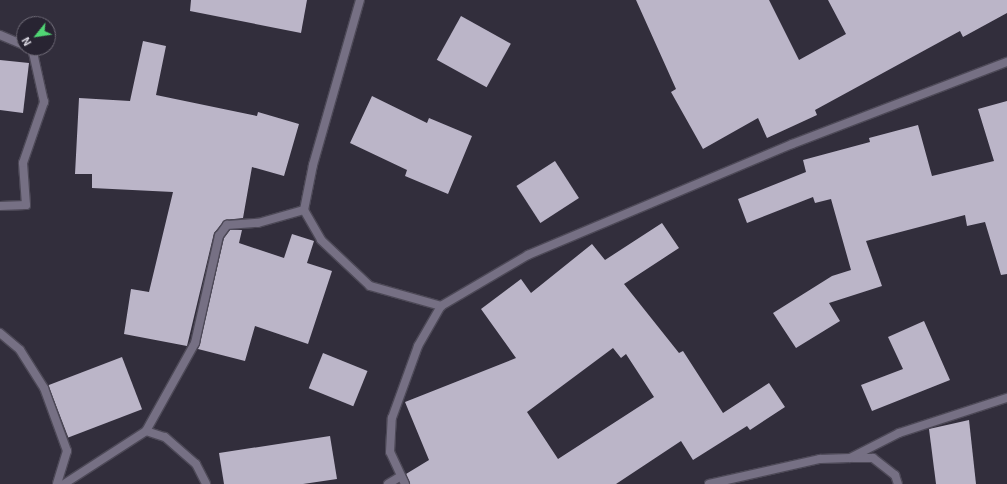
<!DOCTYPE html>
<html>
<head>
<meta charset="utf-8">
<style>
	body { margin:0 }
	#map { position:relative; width:1007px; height:484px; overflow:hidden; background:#322e3c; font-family:"Exo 2",sans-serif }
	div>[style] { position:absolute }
	.building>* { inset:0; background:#bbb5c8; transform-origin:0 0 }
	.roads { filter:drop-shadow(1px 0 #4d4957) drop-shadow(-1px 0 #4d4957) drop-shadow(0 1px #4d4957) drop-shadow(0 -1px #4d4957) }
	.street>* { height:8px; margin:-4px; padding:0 4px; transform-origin:4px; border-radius:4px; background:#767084 }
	span { translate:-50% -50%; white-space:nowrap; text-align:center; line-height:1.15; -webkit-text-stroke:4px #282432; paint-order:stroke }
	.north { position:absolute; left:16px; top:16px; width:40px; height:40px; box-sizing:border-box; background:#282432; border:1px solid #706c78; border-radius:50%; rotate:240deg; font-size:11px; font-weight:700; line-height:16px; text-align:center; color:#dbd8e2 }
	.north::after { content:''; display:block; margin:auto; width:14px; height:18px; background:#50d674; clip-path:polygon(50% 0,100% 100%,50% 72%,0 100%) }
</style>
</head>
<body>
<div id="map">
	<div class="building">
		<i style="clip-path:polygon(191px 0,307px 0,301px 33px,190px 11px)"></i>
		<i style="clip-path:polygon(636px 0,769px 0,799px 60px,846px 34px,828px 0,1007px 0,1007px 13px,963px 37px,960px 31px,815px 110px,817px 115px,767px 138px,758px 118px,703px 149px,671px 92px,676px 89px)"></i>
		<i style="left:461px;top:16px;width:57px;height:50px;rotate:29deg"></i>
		<i style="clip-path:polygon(143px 41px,166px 46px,156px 95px,257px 116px,258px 112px,299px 124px,284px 176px,252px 167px,243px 218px,225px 220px,214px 233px,187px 346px,124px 334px,131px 289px,149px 292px,173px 192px,92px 188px,92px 174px,75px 174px,79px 98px,130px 101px)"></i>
		<i style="clip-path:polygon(0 60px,29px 63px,23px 113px,0 110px)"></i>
		<i style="clip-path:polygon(372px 96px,427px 123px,429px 118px,472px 136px,448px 194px,405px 176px,407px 170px,350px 143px)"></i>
		<i style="clip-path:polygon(1007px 101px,1007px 274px,1001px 275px,985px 222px,967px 226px,965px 215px,866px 241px,882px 286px,829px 303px,840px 321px,796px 348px,773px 313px,832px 276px,851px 270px,831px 199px,815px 203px,813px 197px,747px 223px,738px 199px,806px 172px,803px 160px,870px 142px,869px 138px,918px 125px,932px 176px,994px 161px,978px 109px)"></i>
		<i style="left:555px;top:161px;width:44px;height:46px;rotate:57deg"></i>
		<i style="clip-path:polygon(evenodd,662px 223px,679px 248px,624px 284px,679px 353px,683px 351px,723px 413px,769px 383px,785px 407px,750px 430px,747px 426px,693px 460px,681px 441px,616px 484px,410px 484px,406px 474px,429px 460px,405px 402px,516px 358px,481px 309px,521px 279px,531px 293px,592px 244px,605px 260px,662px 223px,613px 348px,621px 358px,626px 354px,654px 397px,558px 459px,527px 412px,613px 348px)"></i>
		<i style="clip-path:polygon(230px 230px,242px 230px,239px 243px,284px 258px,292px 234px,314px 241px,307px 263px,332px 271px,308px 344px,255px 326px,245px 361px,198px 349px,224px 238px)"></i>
		<i style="clip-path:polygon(924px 321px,950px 380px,872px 411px,861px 385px,903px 369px,888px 337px)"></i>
		<i style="left:323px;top:353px;width:48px;height:38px;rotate:22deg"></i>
		<i style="left:122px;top:357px;width:56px;height:79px;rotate:69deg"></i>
		<i style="clip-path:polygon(969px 420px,976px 484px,936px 484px,929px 429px)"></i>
		<i style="clip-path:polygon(330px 436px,337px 479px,303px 484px,224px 484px,219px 453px)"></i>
	</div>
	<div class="roads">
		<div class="street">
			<i style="left:360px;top:0;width:172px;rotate:105.9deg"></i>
			<i style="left:313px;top:165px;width:46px;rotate:101.3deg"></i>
			<i style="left:304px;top:210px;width:34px;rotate:60deg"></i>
			<i style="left:321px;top:240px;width:67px;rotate:43.2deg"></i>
			<i style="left:370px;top:286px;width:74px;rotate:15.7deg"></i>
			<i style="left:0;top:35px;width:26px;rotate:23deg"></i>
			<i style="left:0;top:206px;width:26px;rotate:-2deg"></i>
			<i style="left:26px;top:205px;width:42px;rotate:-94.1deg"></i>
			<i style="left:23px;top:163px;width:65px;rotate:-71deg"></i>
			<i style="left:44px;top:102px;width:55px;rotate:-102.5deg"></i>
			<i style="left:0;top:333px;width:26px;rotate:40deg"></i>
			<i style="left:20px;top:350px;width:45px;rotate:57.7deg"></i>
			<i style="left:44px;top:388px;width:67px;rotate:69.9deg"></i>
			<i style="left:67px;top:451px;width:34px;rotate:107deg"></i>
			<i style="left:146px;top:431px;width:20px;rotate:18deg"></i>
			<i style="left:165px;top:437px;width:41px;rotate:41.1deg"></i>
			<i style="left:196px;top:464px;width:22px;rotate:63deg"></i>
			<i style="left:853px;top:458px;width:20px"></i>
			<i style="left:873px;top:458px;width:28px;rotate:38deg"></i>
			<i style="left:895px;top:475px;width:9px;rotate:72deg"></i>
			<i style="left:64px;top:484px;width:98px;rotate:-32.9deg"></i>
			<i style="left:146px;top:431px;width:101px;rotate:-60.9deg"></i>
			<i style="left:195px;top:343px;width:110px;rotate:-77.4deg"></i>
			<i style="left:219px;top:236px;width:14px;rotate:-54deg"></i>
			<i style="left:227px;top:225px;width:31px;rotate:-4deg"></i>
			<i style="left:258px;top:223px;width:48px;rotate:-15.8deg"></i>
			<i style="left:388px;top:484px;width:15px;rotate:-32deg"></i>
			<i style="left:405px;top:484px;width:35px;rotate:-115deg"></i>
			<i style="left:390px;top:452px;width:34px;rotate:-87deg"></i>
			<i style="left:392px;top:418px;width:77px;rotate:-70.1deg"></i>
			<i style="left:418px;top:346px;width:46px;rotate:-60.1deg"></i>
			<i style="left:441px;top:306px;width:101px;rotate:-30.4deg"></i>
			<i style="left:528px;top:255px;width:286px;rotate:-22.8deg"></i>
			<i style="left:792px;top:144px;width:230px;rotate:-20.9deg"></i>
			<i style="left:709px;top:484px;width:114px;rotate:-12.7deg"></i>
			<i style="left:820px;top:459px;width:30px;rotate:-2deg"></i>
			<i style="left:850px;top:458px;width:55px;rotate:-27deg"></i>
			<i style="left:899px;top:433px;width:114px;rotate:-18deg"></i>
		</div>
	</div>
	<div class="north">N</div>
</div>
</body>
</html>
